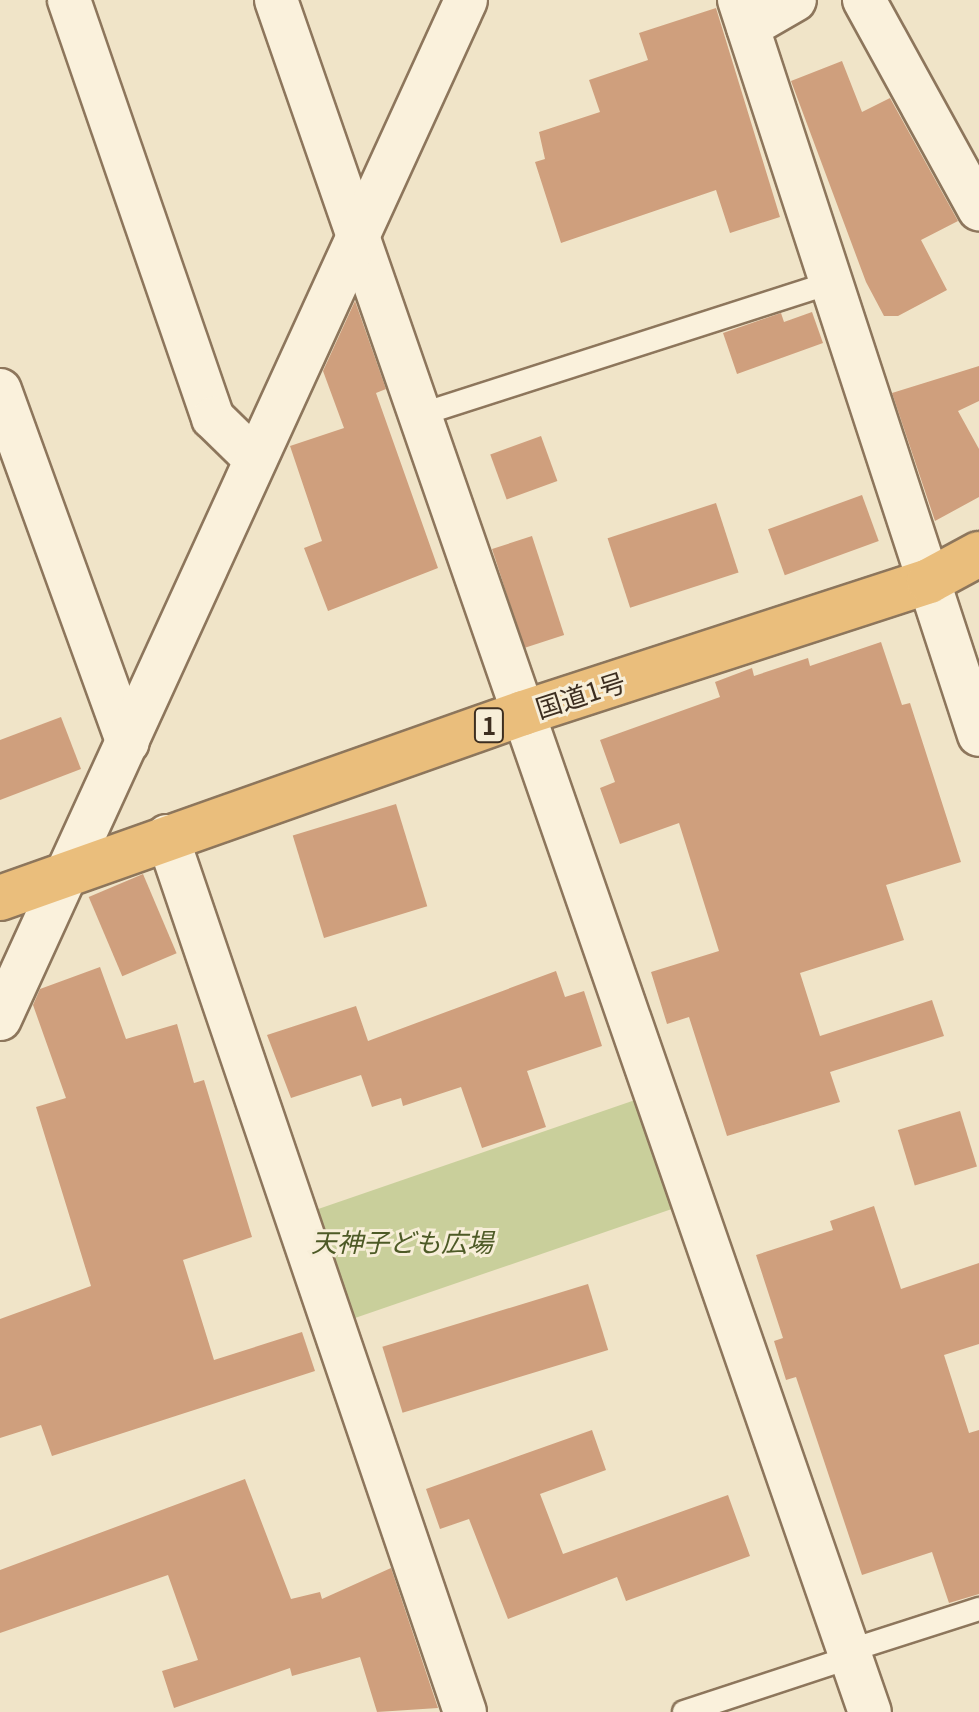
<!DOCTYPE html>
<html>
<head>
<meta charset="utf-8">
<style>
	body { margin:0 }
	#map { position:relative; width:979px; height:1712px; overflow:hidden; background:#f0e4c8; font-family:Georgia,"Noto Sans JP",serif }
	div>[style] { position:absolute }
	.green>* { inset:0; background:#c9cf9b; transform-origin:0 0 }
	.building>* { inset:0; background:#cf9f7d; transform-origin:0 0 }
	.roads { filter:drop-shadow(2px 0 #8d765c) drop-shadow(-2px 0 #8d765c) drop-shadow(0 2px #8d765c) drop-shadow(0 -2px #8d765c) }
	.service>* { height:22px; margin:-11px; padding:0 11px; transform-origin:11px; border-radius:11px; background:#faf1dc }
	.minor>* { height:42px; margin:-21px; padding:0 21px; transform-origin:21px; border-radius:21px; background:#faf1dc }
	.trunk>* { height:44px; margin:-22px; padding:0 22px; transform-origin:22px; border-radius:22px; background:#eabe7c }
	span { translate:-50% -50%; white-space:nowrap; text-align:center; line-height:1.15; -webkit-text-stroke:6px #f7eed8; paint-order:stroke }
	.shield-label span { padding:2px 6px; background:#f7eed8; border:2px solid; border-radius:6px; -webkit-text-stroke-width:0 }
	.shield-label { font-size:24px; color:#3d2e20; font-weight:700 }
	.street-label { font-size:26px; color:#3d2e20 }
	.park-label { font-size:26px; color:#4d5a26; font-style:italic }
</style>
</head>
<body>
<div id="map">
	<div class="green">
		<i style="left:638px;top:1099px;width:115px;height:352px;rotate:71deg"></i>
	</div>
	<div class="building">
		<i style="clip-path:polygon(716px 8px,780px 217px,730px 233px,716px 190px,561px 243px,535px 162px,545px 159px,539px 132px,600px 112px,589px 80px,648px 60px,639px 33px)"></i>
		<i style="clip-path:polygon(842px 61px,862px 112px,890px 98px,958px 221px,921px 240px,947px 290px,898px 316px,884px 316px,866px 282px,791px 81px)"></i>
		<i style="clip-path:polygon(355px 301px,386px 389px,376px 393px,438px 568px,328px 611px,304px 548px,322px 541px,290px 446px,344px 428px,323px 371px)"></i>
		<i style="clip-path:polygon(812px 312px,823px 343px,737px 374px,723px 333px,781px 313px,784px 322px)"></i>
		<i style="clip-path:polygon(979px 366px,979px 401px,958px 411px,979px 449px,979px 497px,935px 521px,892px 393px)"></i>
		<i style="left:541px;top:436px;width:48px;height:54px;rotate:70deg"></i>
		<i style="left:862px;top:495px;width:49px;height:100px;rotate:70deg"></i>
		<i style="left:716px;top:503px;width:73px;height:114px;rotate:72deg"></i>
		<i style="left:532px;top:536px;width:104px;height:42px;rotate:72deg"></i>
		<i style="clip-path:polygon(881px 642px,902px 705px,910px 703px,961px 862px,886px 885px,904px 940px,800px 973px,820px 1036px,932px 1000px,944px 1036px,830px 1072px,840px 1102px,727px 1136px,689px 1017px,667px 1024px,651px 972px,719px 951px,679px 823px,620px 844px,600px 788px,615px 782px,600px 740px,720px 697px,715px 682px,752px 668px,754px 676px,808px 658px,810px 666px)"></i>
		<i style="clip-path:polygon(61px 717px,81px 769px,0 800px,0 740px)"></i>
		<i style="left:396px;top:804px;width:107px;height:108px;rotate:73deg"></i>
		<i style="left:143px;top:874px;width:86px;height:59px;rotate:67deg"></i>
		<i style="clip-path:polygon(100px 967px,126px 1039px,177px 1024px,194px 1083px,204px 1080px,252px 1237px,183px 1260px,214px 1360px,302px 1332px,315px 1371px,52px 1456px,41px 1425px,0 1438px,0 1319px,91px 1286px,36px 1107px,66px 1098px,33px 1005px,40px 989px)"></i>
		<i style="clip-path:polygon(556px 971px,565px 997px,584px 991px,602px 1046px,527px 1071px,546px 1127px,482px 1148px,461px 1087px,403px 1106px,401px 1098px,372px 1107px,361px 1075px,291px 1098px,267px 1035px,356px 1006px,368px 1041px)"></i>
		<i style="left:960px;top:1111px;width:58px;height:65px;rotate:73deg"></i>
		<i style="clip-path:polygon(874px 1206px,901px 1289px,979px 1263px,979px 1344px,944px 1355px,969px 1433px,979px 1430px,979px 1594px,949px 1603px,932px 1552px,862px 1575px,796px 1377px,786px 1380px,774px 1341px,783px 1338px,756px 1255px,833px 1230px,830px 1221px)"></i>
		<i style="left:588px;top:1284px;width:69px;height:215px;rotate:73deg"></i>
		<i style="clip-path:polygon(592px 1430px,606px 1470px,540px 1494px,563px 1554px,728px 1495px,750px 1556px,626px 1601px,617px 1577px,508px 1619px,469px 1519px,440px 1529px,426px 1489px)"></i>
		<i style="clip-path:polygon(245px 1479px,291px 1599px,320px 1592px,322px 1599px,391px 1568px,438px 1708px,377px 1712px,360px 1657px,292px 1676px,290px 1668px,174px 1708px,162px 1671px,198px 1660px,168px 1575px,0 1633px,0 1570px)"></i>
	</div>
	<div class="roads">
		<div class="service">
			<i style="left:419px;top:415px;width:431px;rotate:-17.8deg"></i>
			<i style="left:848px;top:1651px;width:138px;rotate:-17.8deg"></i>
			<i style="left:684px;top:1712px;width:176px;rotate:-18.2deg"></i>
		</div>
		<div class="minor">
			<i style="left:69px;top:0;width:442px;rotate:71deg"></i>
			<i style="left:213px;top:418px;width:57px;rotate:44.3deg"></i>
			<i style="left:276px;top:0;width:1812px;rotate:70.87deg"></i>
			<i style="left:739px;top:0;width:773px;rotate:71.92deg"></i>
			<i style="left:864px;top:0;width:239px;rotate:61.2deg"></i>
			<i style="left:748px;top:27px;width:54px;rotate:-29.9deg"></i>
			<i style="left:0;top:390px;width:375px;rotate:70.1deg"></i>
			<i style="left:167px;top:836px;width:925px;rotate:71.21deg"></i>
			<i style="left:0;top:1019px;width:1120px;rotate:-65.42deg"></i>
		</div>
		<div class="trunk">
			<i style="left:0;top:898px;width:555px;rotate:-19.48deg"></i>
			<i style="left:523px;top:713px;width:427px;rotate:-18deg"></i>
			<i style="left:929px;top:581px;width:57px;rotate:-28.4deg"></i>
		</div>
	</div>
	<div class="shield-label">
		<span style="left:489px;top:725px">1</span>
	</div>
	<div class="street-label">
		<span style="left:580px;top:694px;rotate:-18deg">国道1号</span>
	</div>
	<div class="park-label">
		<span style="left:402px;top:1241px">天神子ども広場</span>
	</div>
</div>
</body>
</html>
